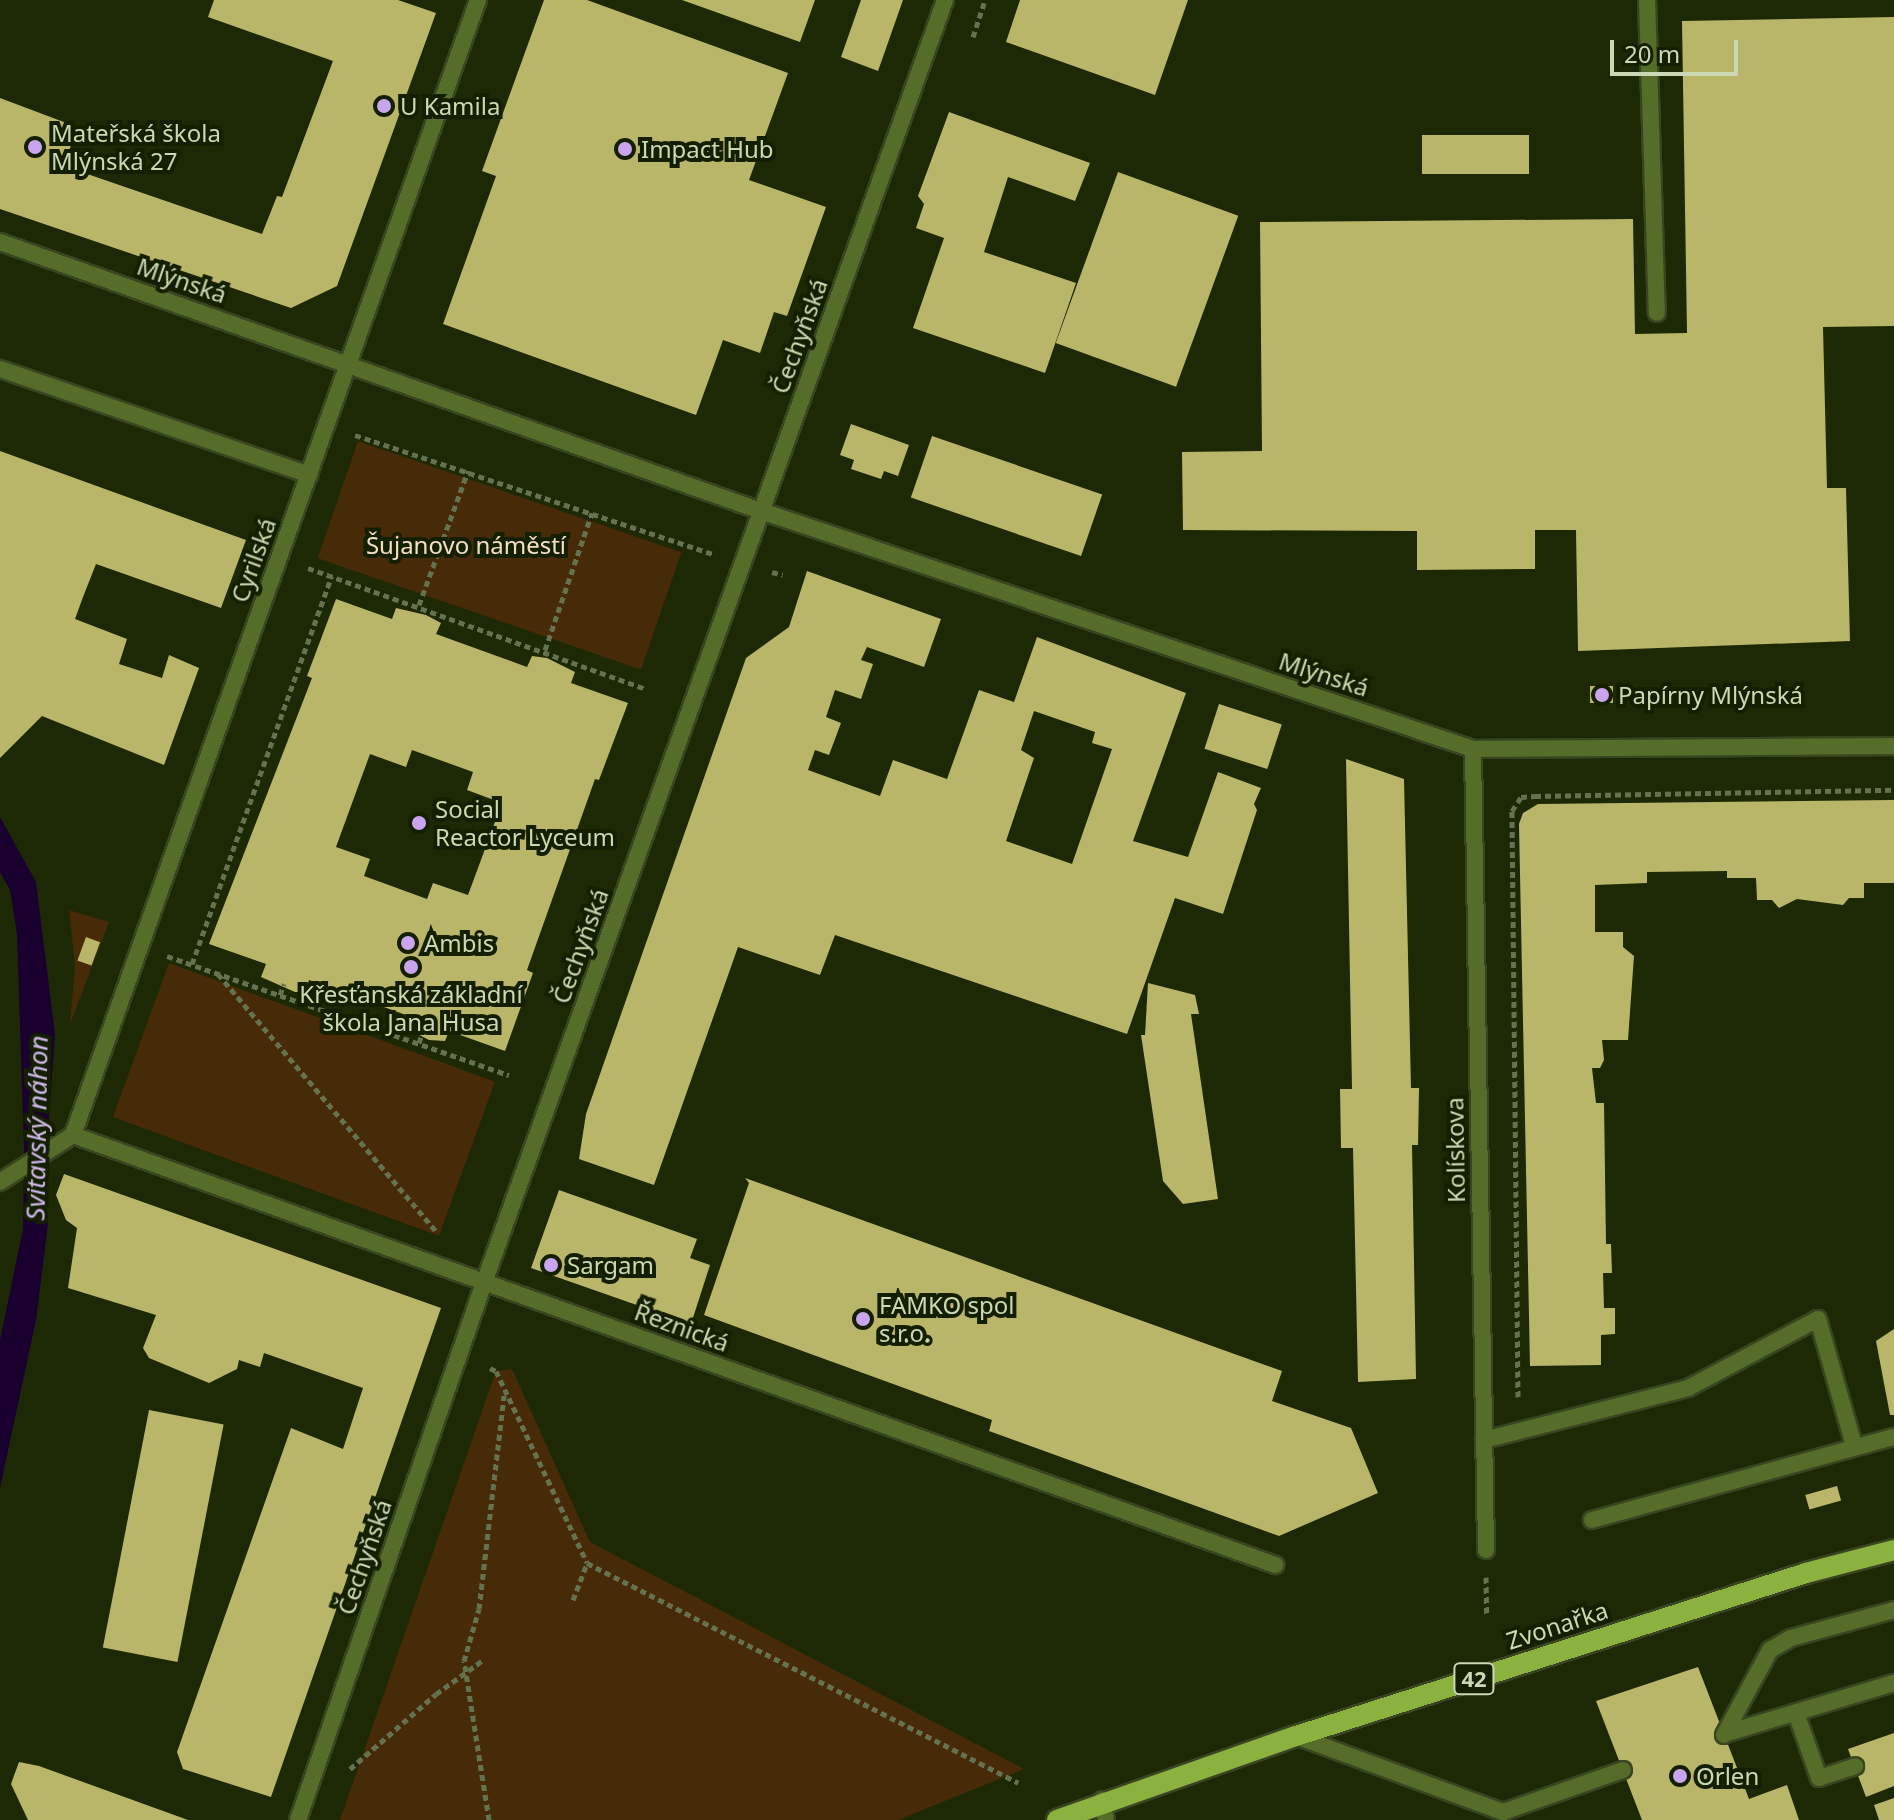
<!DOCTYPE html>
<html>
<head>
<meta charset="utf-8">
<style>
	body { margin:0 }
	#map { position:relative; width:1894px; height:1820px; overflow:hidden; background:#1d2905; font-family:"Noto Sans",sans-serif }
	div>[style] { position:absolute }
	.green>* { inset:0; background:#472a07; transform-origin:0 0 }
	.water>* { inset:0; background:#19002e }
	.building>* { inset:0; background:#bab669; transform-origin:0 0 }
	.path>* { height:5px; margin-top:-2.5px; transform-origin:0; background:repeating-linear-gradient(90deg,#65724f 0 6px,transparent 0 10px) }
	.roads { filter:drop-shadow(2px 0 #394521) drop-shadow(-2px 0 #394521) drop-shadow(0 2px #394521) drop-shadow(0 -2px #394521) }
	.lane>* { height:16px; margin:-8px; padding:0 8px; transform-origin:8px; border-radius:8px; background:#556d29 }
	.street>* { height:16px; margin:-8px; padding:0 8px; transform-origin:8px; border-radius:8px; background:#556d29 }
	.primary>* { height:20px; margin:-10px; padding:0 10px; transform-origin:10px; border-radius:10px; background:#8bb23f }
	.dots>* { width:22px; height:22px; translate:-50% -50%; box-sizing:border-box; border:4px solid #141f00; border-radius:50% }
	span { translate:-50% -50%; white-space:nowrap; text-align:center; line-height:1.15; -webkit-text-stroke:8px #141f00; paint-order:stroke }
	.shield-label span { padding:2px 6px; background:#141f00; border:2px solid; border-radius:6px; -webkit-text-stroke-width:0 }
	.shield-label { font-size:22px; color:#cad8b5; font-weight:700 }
	.poi-label { font-size:24px; color:#cad8b5 }
	.left { translate:0 -50%; text-align:left }
	.street-label { font-size:24px; color:#cad8b5 }
	.park-label { font-size:24px; color:#f4ddc8 }
	.water-label { font-size:26px; color:#d3bbee; font-style:italic }
	.scale { position:absolute; left:1610px; top:40px; width:128px; height:36px; box-sizing:border-box; border:4px solid #cad8b5; border-top:0; padding-left:10px; font-size:24px; line-height:28px; white-space:nowrap; color:#cad8b5; -webkit-text-stroke:6px #141f00; paint-order:stroke }
</style>
</head>
<body>
<div id="map">
	<div class="green">
		<i style="left:358px;top:441px;width:342px;height:124px;rotate:19deg"></i>
		<i style="clip-path:polygon(69px 910px,109px 922px,70px 1024px,75px 966px)"></i>
		<i style="left:169px;top:963px;width:347px;height:164px;rotate:20deg"></i>
		<i style="clip-path:polygon(512px 1369px,590px 1542px,1024px 1769px,898px 1820px,340px 1820px,496px 1371px)"></i>
	</div>
	<div class="water">
		<i style="clip-path:polygon(0 817px,36px 882px,55px 1034px,43px 1206px,48px 1224px,36px 1320px,0 1488px,0 1340px,23px 1229px,24px 1150px,17px 934px,10px 890px,0 872px)"></i>
	</div>
	<div class="building">
		<i style="clip-path:polygon(214px 0,398px 0,436px 13px,337px 286px,291px 308px,0 209px,0 98px,77px 127px,64px 166px,262px 234px,277px 196px,282px 197px,333px 61px,208px 17px)"></i>
		<i style="clip-path:polygon(544px 0,587px 0,788px 73px,749px 180px,826px 207px,787px 316px,774px 312px,760px 353px,723px 340px,696px 415px,443px 324px,496px 176px,482px 171px)"></i>
		<i style="clip-path:polygon(682px 0,815px 0,800px 42px)"></i>
		<i style="clip-path:polygon(861px 0,903px 0,878px 71px,841px 57px)"></i>
		<i style="clip-path:polygon(1020px 0,1188px 0,1155px 95px,1006px 42px)"></i>
		<i style="clip-path:polygon(1894px 17px,1894px 326px,1823px 327px,1827px 488px,1846px 488px,1850px 641px,1578px 651px,1576px 530px,1535px 530px,1535px 569px,1417px 570px,1417px 531px,1183px 530px,1182px 452px,1262px 451px,1260px 222px,1633px 219px,1635px 334px,1687px 333px,1682px 21px)"></i>
		<i style="clip-path:polygon(949px 112px,1090px 163px,1075px 201px,1008px 177px,984px 252px,1076px 283px,1045px 373px,913px 328px,944px 238px,916px 228px,924px 204px,918px 196px)"></i>
		<i style="left:1529px;top:135px;width:39px;height:107px;rotate:90deg"></i>
		<i style="left:1118px;top:172px;width:128px;height:182px;rotate:20deg"></i>
		<i style="clip-path:polygon(851px 424px,909px 445px,898px 476px,884px 471px,881px 479px,851px 469px,854px 460px,840px 455px)"></i>
		<i style="left:932px;top:436px;width:180px;height:65px;rotate:19deg"></i>
		<i style="clip-path:polygon(0 451px,246px 540px,221px 608px,96px 564px,83px 597px,75px 619px,127px 639px,119px 664px,162px 678px,169px 655px,199px 668px,164px 765px,42px 716px,0 758px)"></i>
		<i style="clip-path:polygon(evenodd,807px 571px,941px 619px,924px 667px,867px 647px,861px 660px,873px 664px,861px 699px,835px 690px,826px 717px,841px 723px,829px 755px,815px 750px,808px 770px,880px 796px,893px 760px,947px 779px,979px 690px,1014px 702px,1037px 637px,1186px 693px,1133px 841px,1188px 857px,1218px 772px,1261px 788px,1254px 804px,1257px 810px,1223px 914px,1175px 898px,1127px 1034px,835px 935px,820px 975px,738px 947px,654px 1185px,579px 1159px,586px 1114px,746px 658px,789px 627px,807px 571px,1034px 711px,1095px 732px,1092px 743px,1112px 749px,1072px 864px,1006px 841px,1034px 758px,1021px 750px,1034px 711px)"></i>
		<i style="clip-path:polygon(evenodd,336px 599px,392px 619px,396px 608px,426px 615px,441px 623px,436px 634px,527px 667px,532px 656px,547px 658px,575px 672px,571px 683px,628px 703px,599px 780px,595px 779px,527px 970px,533px 973px,505px 1051px,449px 1031px,445px 1041px,429px 1040px,402px 1026px,406px 1015px,309px 980px,305px 992px,295px 992px,261px 977px,266px 964px,209px 944px,312px 678px,307px 676px,336px 599px,412px 750px,473px 772px,467px 790px,502px 803px,468px 895px,433px 883px,427px 899px,364px 876px,370px 859px,336px 847px,370px 754px,406px 767px,412px 750px)"></i>
		<i style="left:1590px;top:686px;width:23px;height:17px"></i>
		<i style="left:1219px;top:704px;width:66px;height:47px;rotate:18deg"></i>
		<i style="clip-path:polygon(1346px 759px,1404px 779px,1411px 1088px,1419px 1088px,1418px 1145px,1412px 1145px,1416px 1379px,1358px 1382px,1353px 1148px,1341px 1148px,1340px 1089px,1352px 1089px)"></i>
		<i style="clip-path:polygon(1894px 800px,1894px 883px,1864px 883px,1864px 898px,1849px 898px,1843px 905px,1797px 899px,1779px 908px,1772px 900px,1757px 900px,1756px 878px,1727px 878px,1727px 871px,1647px 872px,1647px 883px,1595px 885px,1595px 932px,1623px 932px,1623px 947px,1634px 956px,1628px 1040px,1602px 1040px,1604px 1060px,1600px 1068px,1592px 1068px,1596px 1103px,1604px 1103px,1606px 1244px,1611px 1244px,1612px 1273px,1603px 1273px,1604px 1308px,1615px 1308px,1615px 1334px,1601px 1335px,1601px 1365px,1530px 1366px,1519px 824px,1523px 813px,1538px 804px)"></i>
		<i style="left:86px;top:937px;width:15px;height:25px;rotate:20deg"></i>
		<i style="clip-path:polygon(1148px 983px,1195px 995px,1199px 1014px,1191px 1014px,1218px 1199px,1183px 1204px,1163px 1181px,1141px 1035px,1145px 1035px)"></i>
		<i style="clip-path:polygon(64px 1174px,441px 1308px,271px 1797px,183px 1769px,177px 1752px,291px 1428px,343px 1449px,363px 1388px,264px 1353px,260px 1367px,239px 1360px,237px 1369px,209px 1383px,149px 1358px,143px 1348px,156px 1315px,68px 1288px,77px 1228px,66px 1220px,56px 1195px)"></i>
		<i style="clip-path:polygon(745px 1178px,1282px 1371px,1272px 1401px,1351px 1428px,1378px 1493px,1279px 1536px,989px 1431px,992px 1420px,704px 1315px,749px 1183px)"></i>
		<i style="clip-path:polygon(559px 1190px,697px 1239px,690px 1258px,710px 1265px,691px 1324px,531px 1268px)"></i>
		<i style="clip-path:polygon(1894px 1329px,1894px 1415px,1890px 1415px,1876px 1341px)"></i>
		<i style="left:149px;top:1410px;width:76px;height:242px;rotate:11deg"></i>
		<i style="left:1837px;top:1486px;width:15px;height:33px;rotate:74deg"></i>
		<i style="clip-path:polygon(1698px 1667px,1749px 1799px,1787px 1785px,1799px 1820px,1642px 1820px,1596px 1701px)"></i>
		<i style="clip-path:polygon(1894px 1733px,1894px 1786px,1866px 1797px,1848px 1749px)"></i>
		<i style="clip-path:polygon(19px 1762px,39px 1766px,188px 1820px,28px 1820px,11px 1784px)"></i>
		<i style="clip-path:polygon(1894px 1798px,1894px 1820px,1879px 1820px,1874px 1805px)"></i>
	</div>
	<div class="path">
		<i style="left:973px;top:37px;width:39px;rotate:-72deg"></i>
		<i style="left:355px;top:435px;width:380px;rotate:18.4deg"></i>
		<i style="left:308px;top:568px;width:359px;rotate:19.7deg"></i>
		<i style="left:772px;top:572px;width:11px;rotate:15deg"></i>
		<i style="left:419px;top:605px;width:143px;rotate:-69.9deg"></i>
		<i style="left:545px;top:650px;width:145px;rotate:-71.1deg"></i>
		<i style="left:167px;top:956px;width:362px;rotate:19.2deg"></i>
		<i style="left:192px;top:964px;width:412px;rotate:-70.2deg"></i>
		<i style="left:218px;top:974px;width:338px;rotate:49.7deg"></i>
		<i style="left:280px;top:995px;width:12px;rotate:-70deg"></i>
		<i style="left:419px;top:1043px;width:10px;rotate:-73deg"></i>
		<i style="left:490px;top:1368px;width:7px;rotate:27deg"></i>
		<i style="left:496px;top:1371px;width:212px;rotate:64.6deg"></i>
		<i style="left:587px;top:1563px;width:484px;rotate:27deg"></i>
		<i style="left:1518px;top:1397px;width:586px;rotate:-90.59deg"></i>
		<i style="left:1512px;top:811px;width:17px;rotate:-57deg"></i>
		<i style="left:1521px;top:797px;width:14px;rotate:-4deg"></i>
		<i style="left:1535px;top:796px;width:359px;rotate:-1deg"></i>
		<i style="left:1486px;top:1577px;width:39px;rotate:89deg"></i>
		<i style="left:573px;top:1600px;width:40px;rotate:-69deg"></i>
		<i style="left:350px;top:1769px;width:114px;rotate:-41.1deg"></i>
		<i style="left:436px;top:1694px;width:58px;rotate:-35.9deg"></i>
		<i style="left:489px;top:1820px;width:161px;rotate:-98.9deg"></i>
		<i style="left:464px;top:1661px;width:54px;rotate:-73.9deg"></i>
		<i style="left:479px;top:1609px;width:215px;rotate:-83.3deg"></i>
	</div>
	<div class="roads">
		<div class="lane">
			<i style="left:1647px;top:0;width:313px;rotate:88.2deg"></i>
			<i style="left:0;top:369px;width:327px;rotate:18.9deg"></i>
			<i style="left:0;top:1182px;width:87px;rotate:-32.8deg"></i>
			<i style="left:1484px;top:1440px;width:211px;rotate:-14.3deg"></i>
			<i style="left:1688px;top:1388px;width:147px;rotate:-28deg"></i>
			<i style="left:1818px;top:1319px;width:131px;rotate:74.1deg"></i>
			<i style="left:1592px;top:1520px;width:313px;rotate:-15.4deg"></i>
			<i style="left:1796px;top:1713px;width:69px;rotate:70.5deg"></i>
			<i style="left:1819px;top:1778px;width:38px;rotate:-18deg"></i>
			<i style="left:1727px;top:1733px;width:174px;rotate:-16.7deg"></i>
			<i style="left:1724px;top:1735px;width:97px;rotate:-61.6deg"></i>
			<i style="left:1770px;top:1650px;width:24px;rotate:-30deg"></i>
			<i style="left:1791px;top:1638px;width:107px;rotate:-15.2deg"></i>
			<i style="left:1296px;top:1736px;width:221px;rotate:20.2deg"></i>
			<i style="left:1503px;top:1812px;width:127px;rotate:-19.3deg"></i>
			<i style="left:1102px;top:1800px;width:20px;rotate:79deg"></i>
		</div>
		<div class="street">
			<i style="left:478px;top:0;width:1205px;rotate:109.64deg"></i>
			<i style="left:73px;top:1135px;width:1277px;rotate:19.68deg"></i>
			<i style="left:0;top:242px;width:807px;rotate:19.47deg"></i>
			<i style="left:761px;top:511px;width:751px;rotate:18.48deg"></i>
			<i style="left:1473px;top:749px;width:421px;rotate:-0.4deg"></i>
			<i style="left:1473px;top:749px;width:801px;rotate:89.07deg"></i>
			<i style="left:298px;top:1820px;width:571px;rotate:-70.9deg"></i>
			<i style="left:485px;top:1280px;width:1360px;rotate:-70.23deg"></i>
		</div>
		<div class="primary">
			<i style="left:1057px;top:1820px;width:253px;rotate:-19.4deg"></i>
			<i style="left:1296px;top:1736px;width:535px;rotate:-17.72deg"></i>
			<i style="left:1806px;top:1573px;width:91px;rotate:-14.6deg"></i>
		</div>
	</div>
	<div class="dots">
		<i style="left:384px;top:106px;background:#c8a5ee"></i>
		<i style="left:35px;top:147px;background:#c8a5ee"></i>
		<i style="left:625px;top:149px;background:#c8a5ee"></i>
		<i style="left:1602px;top:695px;background:#c8a5ee"></i>
		<i style="left:419px;top:823px;background:#c8a5ee"></i>
		<i style="left:408px;top:943px;background:#c8a5ee"></i>
		<i style="left:411px;top:967px;background:#c8a5ee"></i>
		<i style="left:551px;top:1265px;background:#c8a5ee"></i>
		<i style="left:863px;top:1319px;background:#c8a5ee"></i>
		<i style="left:1680px;top:1776px;background:#c8a5ee"></i>
	</div>
	<div class="shield-label">
		<span style="left:1474px;top:1679px">42</span>
	</div>
	<div class="poi-label">
		<span class="left" style="left:400px;top:106px">U Kamila</span>
		<span class="left" style="left:51px;top:147px">Mateřská škola<br>Mlýnská 27</span>
		<span class="left" style="left:641px;top:149px">Impact Hub</span>
		<span class="left" style="left:1618px;top:695px">Papírny Mlýnská</span>
		<span class="left" style="left:435px;top:823px">Social<br>Reactor Lyceum</span>
		<span class="left" style="left:424px;top:943px">Ambis</span>
		<span style="left:411px;top:1008px">Křesťanská základní<br>škola Jana Husa</span>
		<span class="left" style="left:567px;top:1265px">Sargam</span>
		<span class="left" style="left:879px;top:1319px">FAMKO spol<br>s.r.o.</span>
		<span class="left" style="left:1696px;top:1776px">Orlen</span>
	</div>
	<div class="street-label">
		<span style="left:182px;top:280px;rotate:19deg">Mlýnská</span>
		<span style="left:799px;top:336px;rotate:-70deg">Čechyňská</span>
		<span style="left:253px;top:560px;rotate:-70deg">Cyrilská</span>
		<span style="left:1324px;top:674px;rotate:18deg">Mlýnská</span>
		<span style="left:580px;top:946px;rotate:-70deg">Čechyňská</span>
		<span style="left:1455px;top:1150px;rotate:-91deg">Kolískova</span>
		<span style="left:682px;top:1327px;rotate:20deg">Řeznická</span>
		<span style="left:364px;top:1557px;rotate:-71deg">Čechyňská</span>
		<span style="left:1557px;top:1625px;rotate:-18deg">Zvonařka</span>
	</div>
	<div class="park-label">
		<span style="left:466px;top:545px">Šujanovo náměstí</span>
	</div>
	<div class="water-label">
		<span style="left:37px;top:1128px;rotate:-89deg">Svitavský náhon</span>
	</div>
	<div class="scale">20 m</div>
</div>
</body>
</html>
